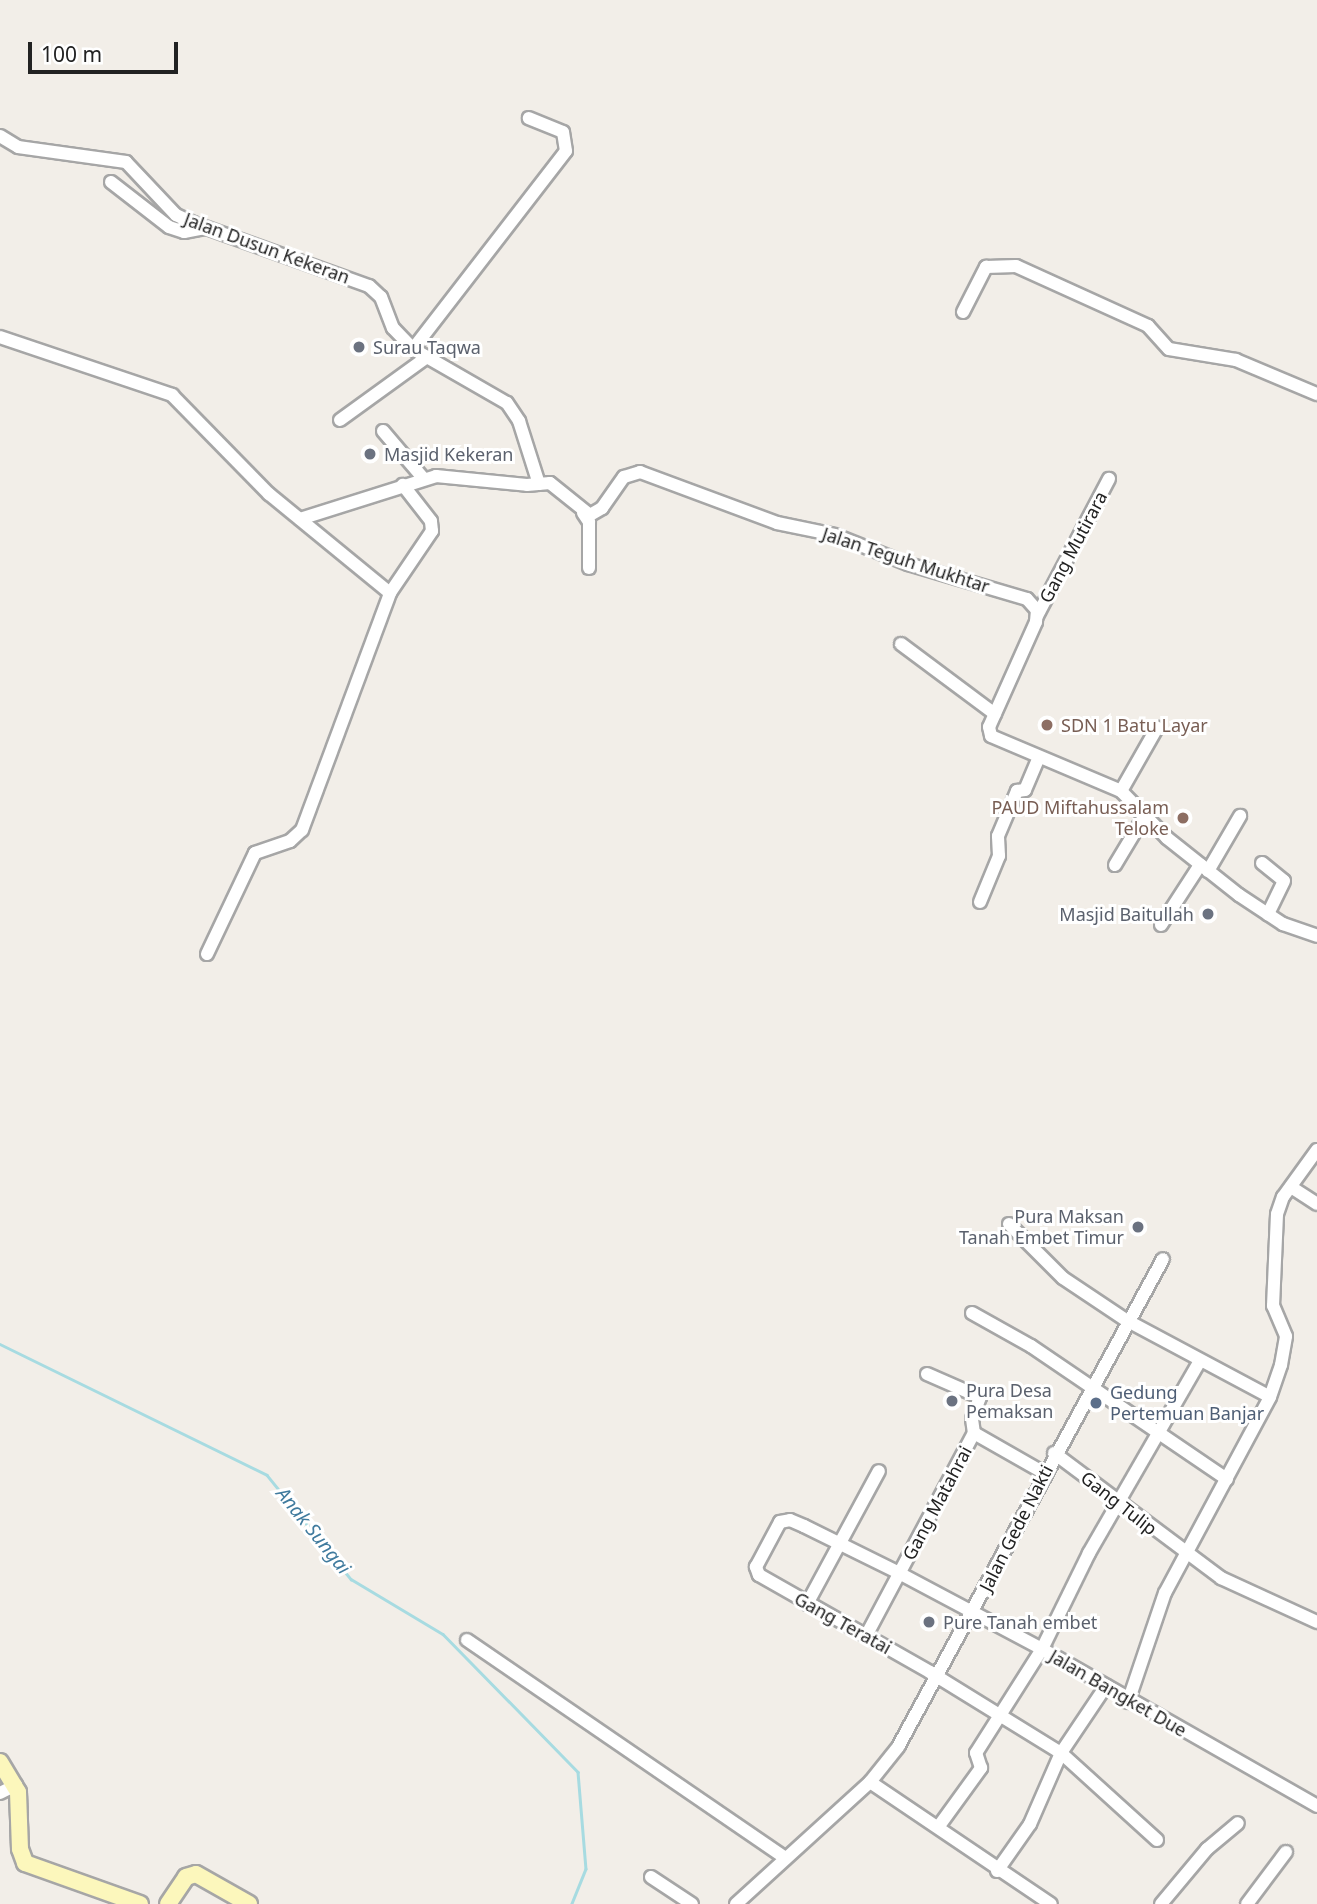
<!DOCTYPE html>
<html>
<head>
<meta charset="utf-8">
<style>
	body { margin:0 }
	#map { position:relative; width:1317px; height:1904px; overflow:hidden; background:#f2eee8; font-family:"Noto Sans",sans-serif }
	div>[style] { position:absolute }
	.stream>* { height:2.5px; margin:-1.25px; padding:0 1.25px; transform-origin:1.25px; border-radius:1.25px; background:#a7dbe1 }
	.roads { filter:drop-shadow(2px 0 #a6a6a6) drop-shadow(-2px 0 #a6a6a6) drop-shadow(0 2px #a6a6a6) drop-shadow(0 -2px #a6a6a6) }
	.street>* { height:12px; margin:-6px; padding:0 6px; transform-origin:6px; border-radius:6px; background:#fff }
	.secondary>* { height:16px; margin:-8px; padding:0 8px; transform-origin:8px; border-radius:8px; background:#fcf7bc }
	.dots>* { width:19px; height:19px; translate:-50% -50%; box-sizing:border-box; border:4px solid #fff; border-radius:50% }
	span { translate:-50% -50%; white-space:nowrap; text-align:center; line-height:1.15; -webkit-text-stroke:6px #fff; paint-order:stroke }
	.street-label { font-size:18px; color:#222 }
	.worship-label { font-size:18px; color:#5b616d }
	.left { translate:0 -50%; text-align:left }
	.right { translate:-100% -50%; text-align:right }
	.education-label { font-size:18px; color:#785e54 }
	.service-label { font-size:18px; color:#4e5e75 }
	.water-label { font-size:19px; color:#407b9e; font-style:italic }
	.scale { position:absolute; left:28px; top:42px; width:150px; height:32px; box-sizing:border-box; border:4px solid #222; border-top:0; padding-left:9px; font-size:21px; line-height:24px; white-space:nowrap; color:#222; -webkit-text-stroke:5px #fff; paint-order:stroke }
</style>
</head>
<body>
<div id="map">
	<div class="stream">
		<i style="left:0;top:1344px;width:297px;rotate:26.1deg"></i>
		<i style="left:267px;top:1475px;width:134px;rotate:51.1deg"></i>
		<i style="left:351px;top:1579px;width:107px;rotate:30.9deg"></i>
		<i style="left:443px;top:1634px;width:193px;rotate:45.6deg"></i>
		<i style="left:578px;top:1772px;width:97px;rotate:85.3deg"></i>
		<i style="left:586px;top:1869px;width:38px;rotate:112deg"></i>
	</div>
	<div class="roads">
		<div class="street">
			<i style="left:0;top:136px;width:21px;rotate:31deg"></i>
			<i style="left:18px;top:147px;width:109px;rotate:7.9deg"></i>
			<i style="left:126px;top:162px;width:73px;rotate:46.7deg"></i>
			<i style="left:176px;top:215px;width:19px;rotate:25deg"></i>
			<i style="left:193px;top:223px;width:187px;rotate:19.7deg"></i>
			<i style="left:369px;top:286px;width:16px;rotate:43deg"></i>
			<i style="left:381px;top:297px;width:33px;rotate:69deg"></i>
			<i style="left:393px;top:328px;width:29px;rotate:46deg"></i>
			<i style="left:413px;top:349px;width:108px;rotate:29.9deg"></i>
			<i style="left:507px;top:403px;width:22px;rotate:56deg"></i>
			<i style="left:519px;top:421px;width:66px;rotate:72.4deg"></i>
			<i style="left:111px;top:182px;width:73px;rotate:37.8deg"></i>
			<i style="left:169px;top:227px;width:16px;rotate:18deg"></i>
			<i style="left:184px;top:232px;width:21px;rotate:-11deg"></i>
			<i style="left:963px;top:312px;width:51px;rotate:-62.9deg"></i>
			<i style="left:986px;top:267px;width:30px;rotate:-2deg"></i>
			<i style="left:1016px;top:266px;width:145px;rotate:24.4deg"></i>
			<i style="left:1148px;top:326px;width:31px;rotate:48deg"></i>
			<i style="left:1169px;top:349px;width:68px;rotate:9.3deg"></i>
			<i style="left:1236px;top:360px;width:88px;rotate:22.8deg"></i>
			<i style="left:0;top:337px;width:182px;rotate:18.6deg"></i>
			<i style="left:172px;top:395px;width:139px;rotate:45.6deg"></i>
			<i style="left:269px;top:494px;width:156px;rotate:39.3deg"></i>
			<i style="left:413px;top:349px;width:250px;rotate:-52.3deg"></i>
			<i style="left:566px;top:151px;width:19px;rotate:-99deg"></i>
			<i style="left:563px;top:132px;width:37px;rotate:-158deg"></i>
			<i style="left:340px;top:420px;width:107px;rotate:-35.9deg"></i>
			<i style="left:383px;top:431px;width:62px;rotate:49.6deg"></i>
			<i style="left:583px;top:513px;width:11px;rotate:56deg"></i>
			<i style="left:589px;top:522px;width:46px;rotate:90deg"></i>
			<i style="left:300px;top:519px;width:143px;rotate:-17.5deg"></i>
			<i style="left:436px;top:476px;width:91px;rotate:5.6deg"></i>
			<i style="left:527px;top:485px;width:23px;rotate:-5deg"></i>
			<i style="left:550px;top:483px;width:51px;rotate:38.7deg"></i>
			<i style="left:590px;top:515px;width:14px;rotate:-30deg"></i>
			<i style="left:602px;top:508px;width:38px;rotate:-55deg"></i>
			<i style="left:624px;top:477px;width:17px;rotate:-17deg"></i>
			<i style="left:640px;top:472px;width:146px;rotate:20.4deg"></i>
			<i style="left:777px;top:523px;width:59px;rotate:11.7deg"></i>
			<i style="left:835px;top:535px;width:79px;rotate:21.7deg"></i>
			<i style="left:908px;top:564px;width:124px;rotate:16.4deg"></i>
			<i style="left:1027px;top:599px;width:15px;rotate:48deg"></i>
			<i style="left:1037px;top:610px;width:12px;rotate:95deg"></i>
			<i style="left:1036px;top:622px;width:115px;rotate:114.1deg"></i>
			<i style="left:989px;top:727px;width:9px;rotate:77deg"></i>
			<i style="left:991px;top:736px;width:141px;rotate:22.9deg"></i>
			<i style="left:1121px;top:791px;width:66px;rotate:45.6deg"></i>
			<i style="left:1167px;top:838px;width:92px;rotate:38.4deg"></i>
			<i style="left:1239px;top:895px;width:53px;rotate:33.4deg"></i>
			<i style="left:1283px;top:924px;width:36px;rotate:19deg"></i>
			<i style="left:1037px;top:616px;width:155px;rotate:-62.3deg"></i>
			<i style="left:901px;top:644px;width:117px;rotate:36.7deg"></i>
			<i style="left:1121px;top:791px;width:73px;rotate:-60.3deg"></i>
			<i style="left:1262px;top:863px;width:28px;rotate:39deg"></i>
			<i style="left:1284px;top:881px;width:37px;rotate:116deg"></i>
			<i style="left:1115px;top:865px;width:58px;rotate:-59deg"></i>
			<i style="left:1208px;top:871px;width:64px;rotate:-59.8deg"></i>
			<i style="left:980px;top:902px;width:50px;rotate:-67.6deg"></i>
			<i style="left:999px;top:856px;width:20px;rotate:-93deg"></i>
			<i style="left:998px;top:836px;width:49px;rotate:-67.1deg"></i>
			<i style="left:1017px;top:791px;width:8px;rotate:-7deg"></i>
			<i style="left:1025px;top:790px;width:34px;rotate:-67deg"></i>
			<i style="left:1161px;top:925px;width:72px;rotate:-57deg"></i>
			<i style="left:207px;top:954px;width:112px;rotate:-64.6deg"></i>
			<i style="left:255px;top:853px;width:37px;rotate:-19deg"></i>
			<i style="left:290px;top:841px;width:16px;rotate:-43deg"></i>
			<i style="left:302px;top:830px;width:253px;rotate:-69.6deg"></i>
			<i style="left:390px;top:593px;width:75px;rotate:-55.9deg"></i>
			<i style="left:432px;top:531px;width:10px;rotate:-96deg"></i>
			<i style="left:431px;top:521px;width:46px;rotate:-127.9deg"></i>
			<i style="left:1291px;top:1187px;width:31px;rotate:33deg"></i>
			<i style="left:1009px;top:1224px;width:76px;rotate:45deg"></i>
			<i style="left:1063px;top:1278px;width:76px;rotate:33.7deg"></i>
			<i style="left:1126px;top:1320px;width:163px;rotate:28.1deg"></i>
			<i style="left:972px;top:1313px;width:68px;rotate:29.2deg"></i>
			<i style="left:1031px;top:1346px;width:237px;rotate:34.2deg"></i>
			<i style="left:927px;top:1374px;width:58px;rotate:23.5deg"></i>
			<i style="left:980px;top:1397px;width:23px;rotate:110deg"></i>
			<i style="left:972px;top:1419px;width:14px;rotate:82deg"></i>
			<i style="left:974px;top:1433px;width:81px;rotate:29.7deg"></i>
			<i style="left:1054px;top:1453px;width:209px;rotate:36.8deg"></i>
			<i style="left:1221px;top:1578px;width:106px;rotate:24.6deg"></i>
			<i style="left:807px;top:1604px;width:151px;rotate:-61.6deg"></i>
			<i style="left:866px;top:1636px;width:230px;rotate:-62deg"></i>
			<i style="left:467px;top:1640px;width:386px;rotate:34.4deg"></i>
			<i style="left:1128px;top:1702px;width:115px;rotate:-71.3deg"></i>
			<i style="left:1165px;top:1593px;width:222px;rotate:-61.8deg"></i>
			<i style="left:1270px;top:1397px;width:34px;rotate:-71deg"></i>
			<i style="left:1281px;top:1365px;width:29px;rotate:-80deg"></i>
			<i style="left:1286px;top:1336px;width:33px;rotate:-113deg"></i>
			<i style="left:1273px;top:1306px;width:92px;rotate:-87.5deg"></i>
			<i style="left:1277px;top:1214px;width:18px;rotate:-71deg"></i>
			<i style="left:1283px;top:1197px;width:58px;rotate:-54.1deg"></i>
			<i style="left:870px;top:1782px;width:218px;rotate:34deg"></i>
			<i style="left:0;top:1793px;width:18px;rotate:-27deg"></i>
			<i style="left:939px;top:1826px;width:72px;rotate:-54.1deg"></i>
			<i style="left:981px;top:1768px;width:16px;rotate:-108deg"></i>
			<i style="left:976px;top:1753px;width:123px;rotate:-57.6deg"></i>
			<i style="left:1042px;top:1649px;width:107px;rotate:-63.9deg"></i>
			<i style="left:1089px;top:1553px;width:222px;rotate:-60deg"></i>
			<i style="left:1157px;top:1840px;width:130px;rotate:-137.8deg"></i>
			<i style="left:1061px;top:1753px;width:154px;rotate:-148.3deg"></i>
			<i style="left:930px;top:1672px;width:197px;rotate:-150.4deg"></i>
			<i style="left:759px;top:1575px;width:9px;rotate:-111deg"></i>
			<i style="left:756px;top:1567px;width:51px;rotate:-61.9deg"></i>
			<i style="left:780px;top:1522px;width:10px;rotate:-11deg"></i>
			<i style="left:790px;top:1520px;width:15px;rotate:23deg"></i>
			<i style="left:804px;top:1526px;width:106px;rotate:26.3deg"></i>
			<i style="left:899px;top:1573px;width:162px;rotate:28deg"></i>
			<i style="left:1042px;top:1649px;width:317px;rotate:29.7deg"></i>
			<i style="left:997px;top:1871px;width:57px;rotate:-54.9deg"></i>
			<i style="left:1030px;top:1824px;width:77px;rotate:-66.4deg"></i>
			<i style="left:1061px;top:1753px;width:81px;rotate:-56.1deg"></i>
			<i style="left:651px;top:1877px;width:49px;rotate:33.4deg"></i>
			<i style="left:736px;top:1904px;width:181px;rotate:-42.3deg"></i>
			<i style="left:870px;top:1782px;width:45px;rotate:-51.3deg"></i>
			<i style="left:898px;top:1747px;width:555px;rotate:-61.5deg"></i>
			<i style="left:1161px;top:1904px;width:72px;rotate:-50.1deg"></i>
			<i style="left:1207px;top:1849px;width:40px;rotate:-40deg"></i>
			<i style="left:1247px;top:1904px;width:65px;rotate:-53.1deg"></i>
		</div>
		<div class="secondary">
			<i style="left:0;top:1762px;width:35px;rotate:59deg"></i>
			<i style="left:18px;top:1792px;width:57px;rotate:88deg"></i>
			<i style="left:20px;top:1849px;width:15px;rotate:70deg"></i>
			<i style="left:25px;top:1863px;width:122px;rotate:19.6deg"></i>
			<i style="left:168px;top:1904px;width:32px;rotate:-56deg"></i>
			<i style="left:186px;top:1877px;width:10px;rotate:-17deg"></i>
			<i style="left:196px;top:1874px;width:61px;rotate:29.5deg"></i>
		</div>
	</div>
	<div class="dots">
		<i style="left:359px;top:347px;background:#6b7280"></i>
		<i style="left:370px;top:454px;background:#6b7280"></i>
		<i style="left:1047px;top:725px;background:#8d6e63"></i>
		<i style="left:1183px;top:818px;background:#8d6e63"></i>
		<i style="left:1208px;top:914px;background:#6b7280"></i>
		<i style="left:1138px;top:1227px;background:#6b7280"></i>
		<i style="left:952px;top:1401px;background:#6b7280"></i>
		<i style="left:1096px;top:1403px;background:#5c6f8a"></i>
		<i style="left:929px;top:1622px;background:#6b7280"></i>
	</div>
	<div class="street-label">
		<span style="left:267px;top:248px;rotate:20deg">Jalan Dusun Kekeran</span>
		<span style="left:1073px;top:547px;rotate:-62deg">Gang Mutirara</span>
		<span style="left:906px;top:560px;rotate:18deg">Jalan Teguh Mukhtar</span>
		<span style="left:937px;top:1503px;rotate:-62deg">Gang Matahrai</span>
		<span style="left:1119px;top:1503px;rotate:38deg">Gang Tulip</span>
		<span style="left:1016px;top:1528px;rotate:-63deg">Jalan Gede Nakti</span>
		<span style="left:843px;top:1623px;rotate:29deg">Gang Teratai</span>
		<span style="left:1118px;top:1693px;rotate:30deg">Jalan Bangket Due</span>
	</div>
	<div class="worship-label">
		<span class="left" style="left:373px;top:347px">Surau Taqwa</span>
		<span class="left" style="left:384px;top:454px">Masjid Kekeran</span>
		<span class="right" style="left:1194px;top:914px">Masjid Baitullah</span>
		<span class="right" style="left:1124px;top:1227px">Pura Maksan<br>Tanah Embet Timur</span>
		<span class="left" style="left:966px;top:1401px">Pura Desa<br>Pemaksan</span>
		<span class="left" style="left:943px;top:1622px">Pure Tanah embet</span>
	</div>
	<div class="education-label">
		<span class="left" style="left:1061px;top:725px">SDN 1 Batu Layar</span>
		<span class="right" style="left:1169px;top:818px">PAUD Miftahussalam<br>Teloke</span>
	</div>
	<div class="service-label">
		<span class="left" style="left:1110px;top:1403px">Gedung<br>Pertemuan Banjar</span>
	</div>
	<div class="water-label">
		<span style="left:313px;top:1531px;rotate:51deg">Anak Sungai</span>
	</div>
	<div class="scale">100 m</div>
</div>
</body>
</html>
